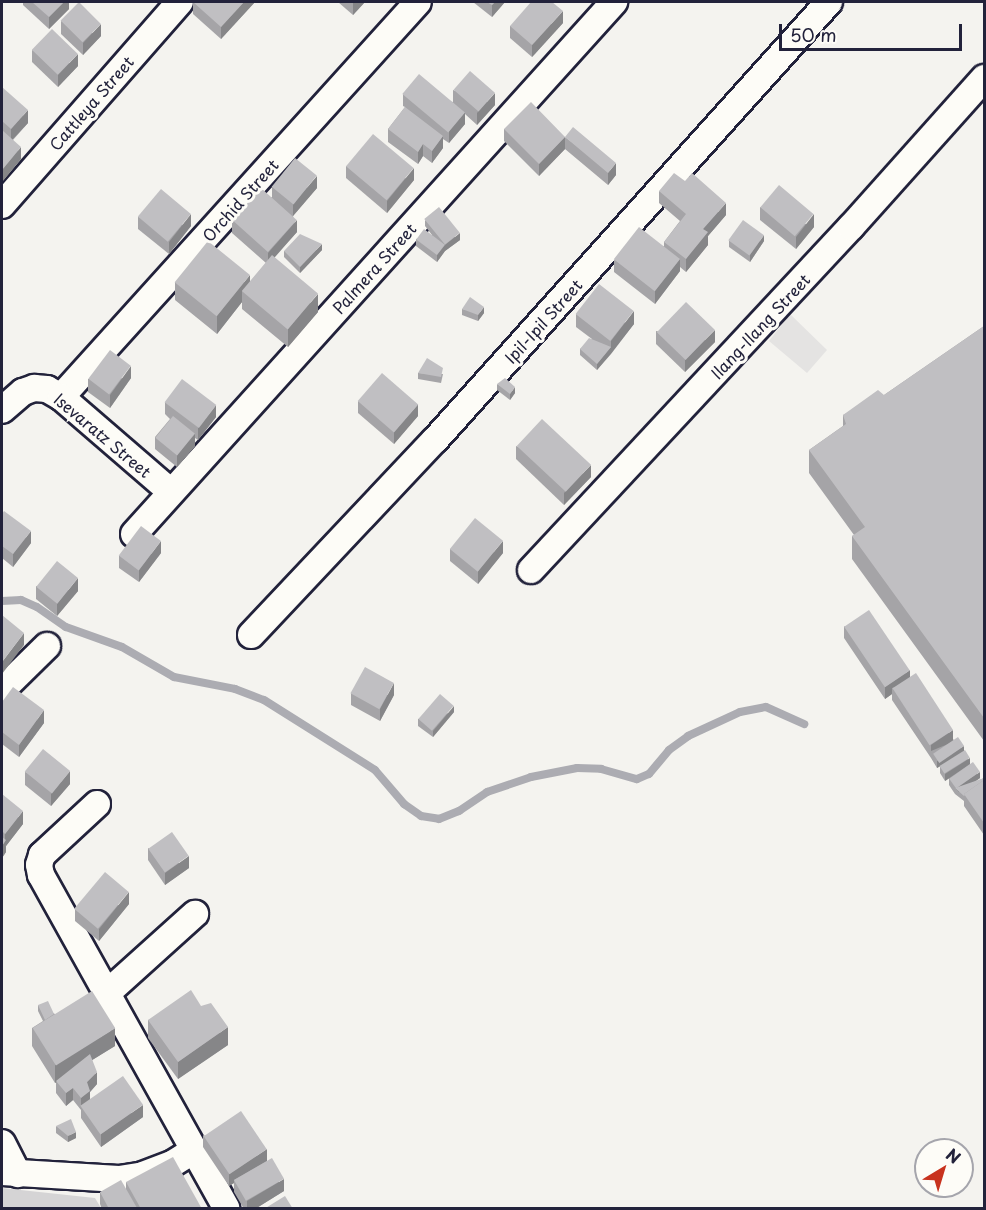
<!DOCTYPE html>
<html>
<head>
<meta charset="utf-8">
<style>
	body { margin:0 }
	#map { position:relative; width:986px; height:1210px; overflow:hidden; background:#f4f3ef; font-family:"Playpen Sans",sans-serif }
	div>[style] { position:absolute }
	.built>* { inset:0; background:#e4e3e2 }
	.green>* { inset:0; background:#d5d4d5 }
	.stream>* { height:8px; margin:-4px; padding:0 4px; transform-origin:4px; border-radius:4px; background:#acacb2 }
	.roads { filter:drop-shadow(2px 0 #22223b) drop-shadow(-2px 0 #22223b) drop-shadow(0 2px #22223b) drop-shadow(0 -2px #22223b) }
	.street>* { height:26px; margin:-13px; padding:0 13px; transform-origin:13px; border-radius:13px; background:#fdfcf7 }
	.wall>* { inset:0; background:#a5a4a7 }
	.shaded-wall>* { inset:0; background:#868688 }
	.building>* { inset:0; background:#c0bfc2; transform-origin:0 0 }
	span { translate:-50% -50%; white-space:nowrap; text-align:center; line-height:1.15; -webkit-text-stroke:6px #fdfcf7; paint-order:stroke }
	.street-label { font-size:16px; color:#22223b }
	.frame { position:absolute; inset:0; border:3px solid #22223b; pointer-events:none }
	.north { position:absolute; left:914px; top:1138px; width:60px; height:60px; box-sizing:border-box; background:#fdfcf7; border:2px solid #a5a5ac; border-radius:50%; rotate:38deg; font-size:16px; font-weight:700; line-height:24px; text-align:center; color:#22223b }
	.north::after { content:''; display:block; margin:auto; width:21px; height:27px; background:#c8321e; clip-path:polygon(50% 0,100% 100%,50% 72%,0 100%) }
	.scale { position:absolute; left:779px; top:24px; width:183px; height:27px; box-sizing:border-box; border:3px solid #22223b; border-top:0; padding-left:8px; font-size:18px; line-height:21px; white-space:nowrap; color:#22223b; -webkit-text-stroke:4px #fdfcf7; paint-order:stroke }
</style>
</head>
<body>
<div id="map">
	<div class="built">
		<i style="clip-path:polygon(790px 314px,827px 350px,807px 373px,769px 341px)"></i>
	</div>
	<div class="green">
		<i style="clip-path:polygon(2px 1188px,95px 1198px,101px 1208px,2px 1208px)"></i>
	</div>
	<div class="stream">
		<i style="left:2px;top:601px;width:19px;rotate:-3deg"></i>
		<i style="left:21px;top:600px;width:17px;rotate:24deg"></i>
		<i style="left:37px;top:607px;width:35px;rotate:35deg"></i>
		<i style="left:66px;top:627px;width:59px;rotate:19.7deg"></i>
		<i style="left:122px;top:647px;width:60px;rotate:30deg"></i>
		<i style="left:174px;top:677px;width:62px;rotate:11.1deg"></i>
		<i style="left:235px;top:689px;width:31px;rotate:21deg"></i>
		<i style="left:264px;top:700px;width:131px;rotate:32.2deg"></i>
		<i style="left:375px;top:770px;width:45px;rotate:49.5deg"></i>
		<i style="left:404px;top:804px;width:21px;rotate:35deg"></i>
		<i style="left:421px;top:816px;width:18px;rotate:9deg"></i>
		<i style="left:439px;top:819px;width:22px;rotate:-22deg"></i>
		<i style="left:459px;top:811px;width:34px;rotate:-34deg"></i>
		<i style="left:487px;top:792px;width:46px;rotate:-18.8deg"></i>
		<i style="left:531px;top:777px;width:47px;rotate:-11.1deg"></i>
		<i style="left:577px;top:768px;width:24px;rotate:2deg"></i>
		<i style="left:601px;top:769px;width:37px;rotate:16deg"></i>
		<i style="left:637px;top:779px;width:13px;rotate:-23deg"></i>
		<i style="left:649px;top:774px;width:31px;rotate:-50deg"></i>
		<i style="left:669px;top:750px;width:24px;rotate:-36deg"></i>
		<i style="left:688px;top:736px;width:57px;rotate:-24.8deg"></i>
		<i style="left:740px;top:712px;width:26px;rotate:-11deg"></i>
		<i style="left:766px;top:707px;width:42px;rotate:24.1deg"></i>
	</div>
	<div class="roads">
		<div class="street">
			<i style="left:2px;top:205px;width:270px;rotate:-48.8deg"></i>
			<i style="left:61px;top:397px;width:532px;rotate:-47.89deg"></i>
			<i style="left:2px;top:410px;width:28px;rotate:-41deg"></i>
			<i style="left:23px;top:392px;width:12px;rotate:-20deg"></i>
			<i style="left:34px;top:388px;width:13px;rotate:4deg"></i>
			<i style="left:47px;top:389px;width:16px;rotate:30deg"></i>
			<i style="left:61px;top:397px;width:145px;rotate:40.8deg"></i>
			<i style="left:134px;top:534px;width:717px;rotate:-47.94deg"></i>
			<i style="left:531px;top:570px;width:469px;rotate:-47deg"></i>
			<i style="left:851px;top:227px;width:200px;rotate:-48.2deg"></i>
			<i style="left:251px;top:635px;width:268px;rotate:-46.7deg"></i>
			<i style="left:435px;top:440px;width:589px;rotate:-48.03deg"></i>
			<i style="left:2px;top:690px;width:63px;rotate:-44.4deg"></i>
			<i style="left:97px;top:804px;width:75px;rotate:137.2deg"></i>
			<i style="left:42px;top:855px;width:10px;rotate:107deg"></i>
			<i style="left:39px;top:865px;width:10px;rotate:79deg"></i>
			<i style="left:41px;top:875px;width:381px;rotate:60.9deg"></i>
			<i style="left:106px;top:994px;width:120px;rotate:-42deg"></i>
			<i style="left:2px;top:1143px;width:35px;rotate:63deg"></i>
			<i style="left:2px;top:1172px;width:117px;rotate:3.4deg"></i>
			<i style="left:119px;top:1179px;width:24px;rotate:-9deg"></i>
			<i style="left:143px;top:1175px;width:31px;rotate:-21deg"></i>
			<i style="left:172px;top:1164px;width:25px;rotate:-32deg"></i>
		</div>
	</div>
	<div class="wall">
		<i style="clip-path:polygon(23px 2px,69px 2px,69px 9px,49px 29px,23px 5px)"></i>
		<i style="clip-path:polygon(193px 2px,255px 2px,221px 39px,193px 14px)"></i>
		<i style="clip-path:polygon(338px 2px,365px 2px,353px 15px)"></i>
		<i style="clip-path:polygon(473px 2px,505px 2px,492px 17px)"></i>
		<i style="clip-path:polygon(61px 21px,101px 36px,83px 55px,61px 34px)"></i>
		<i style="clip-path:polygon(563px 23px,532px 57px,510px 38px,510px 26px)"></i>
		<i style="clip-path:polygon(32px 50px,78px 66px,58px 87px,32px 62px)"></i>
		<i style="clip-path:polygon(2px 87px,28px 123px,13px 140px,21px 159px,2px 182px)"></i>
		<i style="clip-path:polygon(453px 90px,495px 105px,477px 125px,465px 114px,465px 124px,449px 143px,443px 139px,443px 148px,432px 163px,423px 156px,418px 164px,388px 142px,388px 129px,405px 107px,403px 106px,403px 94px,453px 102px)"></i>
		<i style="clip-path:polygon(504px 129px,565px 137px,616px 175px,608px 185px,565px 149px,539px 176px,504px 141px)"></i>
		<i style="clip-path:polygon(346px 166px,414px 180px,387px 213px,346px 178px)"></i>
		<i style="clip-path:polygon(272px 187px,317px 188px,293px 216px,297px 232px,274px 257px,318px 312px,288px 347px,242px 309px,242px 302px,217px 334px,175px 300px,175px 282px,250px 282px,266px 263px,232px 233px,232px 220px,272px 197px)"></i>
		<i style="clip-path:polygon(659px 191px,726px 215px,708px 236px,708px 245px,686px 272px,680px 267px,680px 271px,655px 304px,614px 272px,614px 260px,664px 246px,664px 242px,680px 221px,659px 203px)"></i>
		<i style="clip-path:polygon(760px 207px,814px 227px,796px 249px,760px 220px)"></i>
		<i style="clip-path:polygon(138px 217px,191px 226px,169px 254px,138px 229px)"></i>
		<i style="clip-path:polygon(425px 220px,460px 240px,445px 251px,437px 262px,416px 246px,416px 239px,432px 235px,425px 226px)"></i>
		<i style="clip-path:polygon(729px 241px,764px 241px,750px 262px,729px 247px)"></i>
		<i style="clip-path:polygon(322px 250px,300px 273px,284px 257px,284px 251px)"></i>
		<i style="clip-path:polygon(462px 309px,484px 313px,478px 321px,462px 315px)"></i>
		<i style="clip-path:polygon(576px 314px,634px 324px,597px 370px,580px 355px,580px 349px,592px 339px,576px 327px)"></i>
		<i style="clip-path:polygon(984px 326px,984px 741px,852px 559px,852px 536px,854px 535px,809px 473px,809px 450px,843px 426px,843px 415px,884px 395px)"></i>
		<i style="clip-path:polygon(656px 331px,715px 342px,685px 372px,656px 344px)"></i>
		<i style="clip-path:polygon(418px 373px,443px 374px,441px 383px,418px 379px)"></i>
		<i style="clip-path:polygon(131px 378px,110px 408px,88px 392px,88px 379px)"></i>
		<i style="clip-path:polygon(497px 384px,515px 393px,510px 400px,497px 390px)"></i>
		<i style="clip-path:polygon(358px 401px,418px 416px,394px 444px,358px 413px)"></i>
		<i style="clip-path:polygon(165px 402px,216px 417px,198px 440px,195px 438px,195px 446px,177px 467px,155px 449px,155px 437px,170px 419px,165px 414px)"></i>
		<i style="clip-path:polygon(516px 446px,591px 477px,564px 505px,516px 459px)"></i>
		<i style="clip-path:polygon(2px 514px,31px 543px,13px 567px,2px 558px)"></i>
		<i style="clip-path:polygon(450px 549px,503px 553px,478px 584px,450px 561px)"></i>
		<i style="clip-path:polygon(161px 553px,139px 582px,119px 568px,119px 556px)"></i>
		<i style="clip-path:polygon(36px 586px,78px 591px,57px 616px,36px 599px)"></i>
		<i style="clip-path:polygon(844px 626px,910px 677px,953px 739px,964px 751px,970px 764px,980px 778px,975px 782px,984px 778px,984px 835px,964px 806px,964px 801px,955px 794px,949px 785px,949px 778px,960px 771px,945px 781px,940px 773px,940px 767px,951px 760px,937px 768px,931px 758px,892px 700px,892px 694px,885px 699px,844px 638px)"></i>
		<i style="clip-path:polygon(351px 693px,394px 695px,380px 721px,351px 705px)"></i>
		<i style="clip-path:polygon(2px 702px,44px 723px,19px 757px,2px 744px)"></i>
		<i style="clip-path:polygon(454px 712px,433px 737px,418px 726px,418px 719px)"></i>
		<i style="clip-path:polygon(25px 772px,70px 784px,51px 806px,25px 785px)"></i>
		<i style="clip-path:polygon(2px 794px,23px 824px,6px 846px,6px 852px,2px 858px)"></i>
		<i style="clip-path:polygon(148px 848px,189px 868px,165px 885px,148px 860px)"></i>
		<i style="clip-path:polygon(129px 904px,99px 941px,75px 921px,75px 909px)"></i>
		<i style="clip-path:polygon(38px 1005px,115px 1046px,92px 1060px,97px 1084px,90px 1092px,90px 1100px,143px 1117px,101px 1147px,81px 1118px,81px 1110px,73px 1100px,66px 1106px,56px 1093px,56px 1082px,55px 1083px,32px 1046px,32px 1028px,43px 1021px,38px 1011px)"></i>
		<i style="clip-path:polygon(201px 1006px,228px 1045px,178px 1079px,148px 1038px,148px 1020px)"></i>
		<i style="clip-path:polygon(56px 1126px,76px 1138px,68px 1142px,56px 1133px)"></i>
		<i style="clip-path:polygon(203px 1135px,267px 1161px,284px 1191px,255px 1209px,244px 1209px,234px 1192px,234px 1183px,229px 1186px,203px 1147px)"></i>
		<i style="clip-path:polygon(126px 1182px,202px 1209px,102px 1209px,100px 1204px,100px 1192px,126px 1189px)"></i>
	</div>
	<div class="shaded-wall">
		<i style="clip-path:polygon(64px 2px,69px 2px,69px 9px,49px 29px,49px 17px)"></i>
		<i style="clip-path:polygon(244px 2px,255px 2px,221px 39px,221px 27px)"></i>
		<i style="clip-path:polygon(355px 2px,365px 2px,353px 15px,353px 3px)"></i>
		<i style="clip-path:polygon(495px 2px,505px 2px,492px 17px,492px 5px)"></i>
		<i style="clip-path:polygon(563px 11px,563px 23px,532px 57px,532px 45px)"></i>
		<i style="clip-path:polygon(101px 24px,101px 36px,83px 55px,83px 43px)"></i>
		<i style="clip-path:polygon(78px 54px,78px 66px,58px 87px,58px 75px)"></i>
		<i style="clip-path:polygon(495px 93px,495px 105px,477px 125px,477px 113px)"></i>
		<i style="clip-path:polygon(28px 110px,28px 123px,11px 141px,11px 129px)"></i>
		<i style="clip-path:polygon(465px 112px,465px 124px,449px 143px,449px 131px)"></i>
		<i style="clip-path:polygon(443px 136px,443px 148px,432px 163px,432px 151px)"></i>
		<i style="clip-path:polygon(565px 137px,565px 149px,539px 176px,539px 164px)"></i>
		<i style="clip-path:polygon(423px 144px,423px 156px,418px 164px,418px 152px)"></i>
		<i style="clip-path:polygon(21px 147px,21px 159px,2px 182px,2px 170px)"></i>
		<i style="clip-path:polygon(616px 163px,616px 175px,608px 185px,608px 173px)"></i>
		<i style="clip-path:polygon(414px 168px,414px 180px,387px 213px,387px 201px)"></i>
		<i style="clip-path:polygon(317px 176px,317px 188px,293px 216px,293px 204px)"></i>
		<i style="clip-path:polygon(726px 203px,726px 215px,708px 236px,708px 245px,686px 272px,686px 259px,703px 229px)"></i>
		<i style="clip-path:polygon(191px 214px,191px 226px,169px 254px,169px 242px)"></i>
		<i style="clip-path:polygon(814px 214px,814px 227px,796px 249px,796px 237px)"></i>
		<i style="clip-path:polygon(297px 220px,297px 232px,268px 265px,268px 253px)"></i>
		<i style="clip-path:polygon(460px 233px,460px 240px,445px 251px,445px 245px)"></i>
		<i style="clip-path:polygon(764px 235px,764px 241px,750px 262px,750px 255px)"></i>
		<i style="clip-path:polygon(322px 244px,322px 250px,300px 273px,300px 267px)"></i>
		<i style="clip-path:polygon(445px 245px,445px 251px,437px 262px,437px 255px)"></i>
		<i style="clip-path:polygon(680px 259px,680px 271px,655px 304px,655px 291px)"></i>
		<i style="clip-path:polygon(250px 275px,250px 293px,242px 291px,242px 302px,217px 334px,217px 316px)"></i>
		<i style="clip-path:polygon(318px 294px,318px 312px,288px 347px,288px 329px)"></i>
		<i style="clip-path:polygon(484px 307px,484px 313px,478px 321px,478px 315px)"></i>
		<i style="clip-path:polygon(634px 311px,634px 324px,611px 354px,611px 341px)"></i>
		<i style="clip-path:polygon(715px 330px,715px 342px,685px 372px,685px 360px)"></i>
		<i style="clip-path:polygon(611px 347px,611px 354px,597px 370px,597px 364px)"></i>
		<i style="clip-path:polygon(131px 366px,131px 378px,110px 408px,110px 395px)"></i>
		<i style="clip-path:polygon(515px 387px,515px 393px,510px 400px,510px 394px)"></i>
		<i style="clip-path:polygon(418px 404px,418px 416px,394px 444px,394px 432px)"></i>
		<i style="clip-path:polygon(216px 405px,216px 417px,198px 440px,198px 428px)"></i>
		<i style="clip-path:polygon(195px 434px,195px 446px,177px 467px,177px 455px)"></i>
		<i style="clip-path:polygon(591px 465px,591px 477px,564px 505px,564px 493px)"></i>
		<i style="clip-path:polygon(31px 531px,31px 543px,13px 567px,13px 554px)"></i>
		<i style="clip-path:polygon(161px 541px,161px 553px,139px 582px,139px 570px)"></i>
		<i style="clip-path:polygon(503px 541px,503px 553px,478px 584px,478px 571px)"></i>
		<i style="clip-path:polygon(78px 578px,78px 591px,57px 616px,57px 604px)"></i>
		<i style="clip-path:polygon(24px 633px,24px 645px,2px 674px,2px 662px)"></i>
		<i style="clip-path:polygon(910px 670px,910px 683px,892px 688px,892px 694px,885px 699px,885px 687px)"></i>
		<i style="clip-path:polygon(394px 683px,394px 695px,380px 721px,380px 709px)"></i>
		<i style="clip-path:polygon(454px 706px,454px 712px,433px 737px,433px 731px)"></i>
		<i style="clip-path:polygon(44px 710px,44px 723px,19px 757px,19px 745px)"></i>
		<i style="clip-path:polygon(953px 730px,953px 742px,931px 751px,931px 745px)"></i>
		<i style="clip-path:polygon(964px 746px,964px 752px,937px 768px,937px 761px)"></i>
		<i style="clip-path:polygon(970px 758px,970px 764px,945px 781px,945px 774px)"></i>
		<i style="clip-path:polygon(70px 771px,70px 784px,51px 806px,51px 794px)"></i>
		<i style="clip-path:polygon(980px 772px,980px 778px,959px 792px,955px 788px)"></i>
		<i style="clip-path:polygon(23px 811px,23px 824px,6px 846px,6px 852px,2px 858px,2px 846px,5px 841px,5px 834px)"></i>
		<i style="clip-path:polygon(189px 856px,189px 868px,165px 885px,165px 873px)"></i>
		<i style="clip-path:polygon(129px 892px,129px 904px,99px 941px,99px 929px)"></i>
		<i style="clip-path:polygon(228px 1027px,228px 1045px,178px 1079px,178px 1062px)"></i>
		<i style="clip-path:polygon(115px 1028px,115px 1046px,55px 1083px,55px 1065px)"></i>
		<i style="clip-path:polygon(97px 1072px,97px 1084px,90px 1092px,90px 1103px,81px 1106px,81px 1098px,87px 1082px)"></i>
		<i style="clip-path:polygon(73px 1088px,73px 1100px,66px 1106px,66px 1093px)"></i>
		<i style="clip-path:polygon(143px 1105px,143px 1117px,101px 1147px,101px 1134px)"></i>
		<i style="clip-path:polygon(76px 1132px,76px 1138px,68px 1142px,68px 1136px)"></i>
		<i style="clip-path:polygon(267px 1149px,267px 1161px,234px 1180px,234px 1183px,229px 1186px,229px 1174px)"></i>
		<i style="clip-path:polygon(284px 1179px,284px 1191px,255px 1209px,247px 1209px,247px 1201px)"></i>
	</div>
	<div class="building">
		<i style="clip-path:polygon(32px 2px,64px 2px,49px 17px)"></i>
		<i style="left:79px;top:2px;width:31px;height:26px;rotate:45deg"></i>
		<i style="clip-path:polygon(193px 2px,244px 2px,221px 27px)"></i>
		<i style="clip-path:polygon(487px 2px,495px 2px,492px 5px)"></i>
		<i style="clip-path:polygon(531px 2px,552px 2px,563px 11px,532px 45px,510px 26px)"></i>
		<i style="left:52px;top:29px;width:36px;height:29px;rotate:44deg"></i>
		<i style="left:470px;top:71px;width:33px;height:25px;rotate:41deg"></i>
		<i style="left:419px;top:74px;width:60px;height:26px;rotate:40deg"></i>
		<i style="clip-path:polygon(2px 87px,28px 110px,11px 129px,2px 121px)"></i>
		<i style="clip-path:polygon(531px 102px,565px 137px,573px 127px,616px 163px,608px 173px,565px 137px,539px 164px,504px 129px)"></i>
		<i style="clip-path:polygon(405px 107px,443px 136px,432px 151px,423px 144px,418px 152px,388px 129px)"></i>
		<i style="clip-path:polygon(2px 130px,21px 147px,2px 170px)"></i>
		<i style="left:373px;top:134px;width:53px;height:42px;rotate:40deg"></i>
		<i style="left:295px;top:158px;width:28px;height:37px;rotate:39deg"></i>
		<i style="clip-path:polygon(674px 173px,685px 181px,692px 173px,726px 203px,703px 229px,708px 232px,686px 259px,664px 242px,686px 214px,659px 191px)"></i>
		<i style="left:779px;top:185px;width:45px;height:29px;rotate:40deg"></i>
		<i style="left:261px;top:188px;width:48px;height:43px;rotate:42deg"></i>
		<i style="left:161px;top:189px;width:39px;height:36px;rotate:40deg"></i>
		<i style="left:439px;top:207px;width:33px;height:19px;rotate:51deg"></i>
		<i style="left:743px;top:220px;width:26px;height:25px;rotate:36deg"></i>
		<i style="left:639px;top:227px;width:52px;height:41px;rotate:38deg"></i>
		<i style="left:424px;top:229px;width:26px;height:13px;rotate:37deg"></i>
		<i style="clip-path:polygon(300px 234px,322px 244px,300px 267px,284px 251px)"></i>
		<i style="left:208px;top:241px;width:54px;height:53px;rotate:39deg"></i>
		<i style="left:272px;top:255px;width:60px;height:47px;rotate:40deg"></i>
		<i style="left:599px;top:284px;width:44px;height:38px;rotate:38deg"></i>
		<i style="clip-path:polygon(470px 297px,484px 307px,478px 315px,462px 309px)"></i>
		<i style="left:686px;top:302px;width:40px;height:42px;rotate:44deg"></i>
		<i style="clip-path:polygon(984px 326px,984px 718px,852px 536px,865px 527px,809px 450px,846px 424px,843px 415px,878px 390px,884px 395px)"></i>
		<i style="clip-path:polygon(589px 338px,611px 347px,597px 364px,580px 349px)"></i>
		<i style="left:110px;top:350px;width:26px;height:36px;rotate:37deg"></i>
		<i style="clip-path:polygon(427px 358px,443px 368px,441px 377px,418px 373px)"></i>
		<i style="left:382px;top:373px;width:48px;height:37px;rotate:41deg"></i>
		<i style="clip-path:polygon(505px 378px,515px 387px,510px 394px,497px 384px)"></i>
		<i style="left:182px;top:379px;width:43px;height:29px;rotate:37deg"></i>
		<i style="left:173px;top:416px;width:28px;height:28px;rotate:39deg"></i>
		<i style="left:542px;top:419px;width:67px;height:37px;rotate:43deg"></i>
		<i style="clip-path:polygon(4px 511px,31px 531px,13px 554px,2px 546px,2px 514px)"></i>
		<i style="left:475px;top:518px;width:36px;height:40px;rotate:39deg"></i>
		<i style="left:141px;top:526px;width:25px;height:37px;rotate:37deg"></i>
		<i style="left:57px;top:561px;width:27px;height:33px;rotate:39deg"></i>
		<i style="left:869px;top:610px;width:73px;height:30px;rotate:56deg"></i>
		<i style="clip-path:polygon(2px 615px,24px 633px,2px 662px)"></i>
		<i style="left:365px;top:667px;width:33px;height:30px;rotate:29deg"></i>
		<i style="left:916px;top:673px;width:68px;height:28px;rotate:57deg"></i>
		<i style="clip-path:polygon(13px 687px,44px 710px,19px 745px,2px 732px,2px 702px)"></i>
		<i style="left:440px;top:694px;width:18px;height:33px;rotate:41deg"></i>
		<i style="left:958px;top:737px;width:11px;height:30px;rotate:56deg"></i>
		<i style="left:43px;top:749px;width:35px;height:29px;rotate:39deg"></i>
		<i style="left:965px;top:750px;width:9px;height:30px;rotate:58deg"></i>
		<i style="left:973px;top:762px;width:12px;height:29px;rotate:55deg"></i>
		<i style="clip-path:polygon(984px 778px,984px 780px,964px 794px,965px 795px,964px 796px,955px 788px)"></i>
		<i style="clip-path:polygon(984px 780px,984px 823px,964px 794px)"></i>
		<i style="clip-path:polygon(2px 794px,23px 811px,5px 834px,2px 831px)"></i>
		<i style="left:172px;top:832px;width:29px;height:29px;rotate:55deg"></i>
		<i style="clip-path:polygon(2px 837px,6px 840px,2px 846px)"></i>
		<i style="left:105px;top:872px;width:31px;height:48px;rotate:40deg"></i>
		<i style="clip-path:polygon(191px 990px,201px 1006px,211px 1003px,228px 1027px,178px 1062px,148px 1020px)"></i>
		<i style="left:92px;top:991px;width:44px;height:70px;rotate:58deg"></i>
		<i style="clip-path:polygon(48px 1001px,54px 1014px,45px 1020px,38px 1005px)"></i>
		<i style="clip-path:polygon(90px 1054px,97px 1072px,87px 1082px,90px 1091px,81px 1098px,73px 1088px,66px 1093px,56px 1081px)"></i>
		<i style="left:123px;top:1076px;width:35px;height:52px;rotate:55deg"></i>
		<i style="left:241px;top:1111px;width:46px;height:45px;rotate:56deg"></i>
		<i style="clip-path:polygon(71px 1119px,76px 1132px,68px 1136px,56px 1126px)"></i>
		<i style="clip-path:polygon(173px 1157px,202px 1209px,141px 1209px,126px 1182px)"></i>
		<i style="left:272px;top:1158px;width:24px;height:44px;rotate:60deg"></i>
		<i style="clip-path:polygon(121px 1180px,137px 1208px,135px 1209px,109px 1209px,100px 1192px)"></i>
		<i style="clip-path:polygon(285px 1196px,293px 1209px,264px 1209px)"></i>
	</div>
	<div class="street-label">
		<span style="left:91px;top:103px;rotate:-49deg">Cattleya Street</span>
		<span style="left:240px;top:200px;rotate:-48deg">Orchid Street</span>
		<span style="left:374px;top:268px;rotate:-48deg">Palmera Street</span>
		<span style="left:543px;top:321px;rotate:-48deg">Ipil-Ipil Street</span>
		<span style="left:760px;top:326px;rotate:-47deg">Ilang-Ilang Street</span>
		<span style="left:103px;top:435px;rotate:40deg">Isevaratz Street</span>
	</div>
	<div class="frame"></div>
	<div class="north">N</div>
	<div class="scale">50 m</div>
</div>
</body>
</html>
